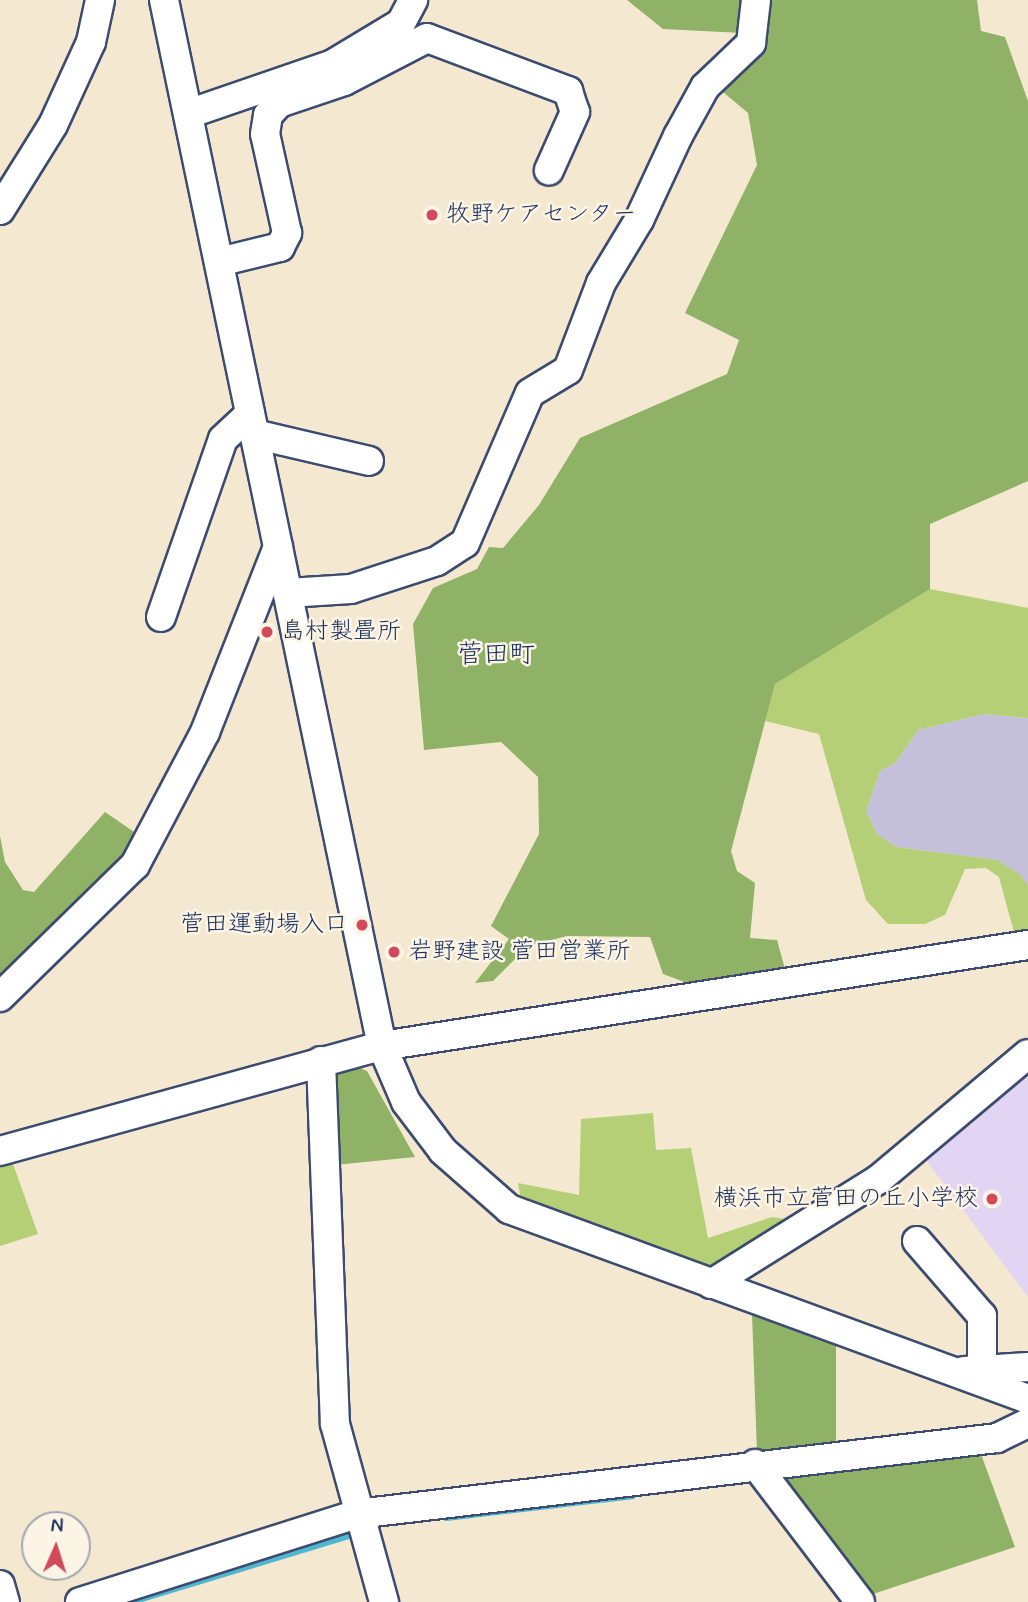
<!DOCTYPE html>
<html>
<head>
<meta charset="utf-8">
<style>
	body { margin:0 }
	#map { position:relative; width:1028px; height:1602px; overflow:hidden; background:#f4e9d0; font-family:Mynerve,"Klee One",sans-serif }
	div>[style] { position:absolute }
	.built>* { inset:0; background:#e2d4f3 }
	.industrial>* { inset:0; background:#c5c0da }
	.green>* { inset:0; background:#b4cf76 }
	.forest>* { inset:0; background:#8fb267 }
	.stream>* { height:7px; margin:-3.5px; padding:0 3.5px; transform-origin:3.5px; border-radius:3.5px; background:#51b6cf }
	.roads { filter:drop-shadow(2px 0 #3c4b6f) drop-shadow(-2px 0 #3c4b6f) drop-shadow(0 2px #3c4b6f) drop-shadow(0 -2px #3c4b6f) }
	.minor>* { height:28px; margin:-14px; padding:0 14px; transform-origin:14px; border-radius:14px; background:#fff }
	.dots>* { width:19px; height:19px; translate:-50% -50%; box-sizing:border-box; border:4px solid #fcf5e5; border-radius:50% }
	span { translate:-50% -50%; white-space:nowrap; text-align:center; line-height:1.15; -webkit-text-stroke:5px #fcf5e5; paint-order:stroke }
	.poi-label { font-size:24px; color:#1b2f5e }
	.left { translate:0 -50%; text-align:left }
	.right { translate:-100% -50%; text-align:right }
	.neighbourhood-label { font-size:26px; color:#1b2f5e }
	.north { position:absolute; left:21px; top:1511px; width:70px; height:70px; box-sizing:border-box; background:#fcf5e5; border:2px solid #a2a6af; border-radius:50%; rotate:3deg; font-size:19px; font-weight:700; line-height:28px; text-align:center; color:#1b2f5e }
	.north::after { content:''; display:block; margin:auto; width:24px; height:32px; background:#d1495b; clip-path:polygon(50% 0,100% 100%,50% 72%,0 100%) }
</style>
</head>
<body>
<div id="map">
	<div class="built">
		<i style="clip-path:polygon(1028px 1068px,1028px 1297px,923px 1156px)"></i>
	</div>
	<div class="industrial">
		<i style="clip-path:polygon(983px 714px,1028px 718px,1028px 887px,996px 860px,896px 847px,877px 834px,866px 811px,880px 771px,895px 763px,918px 730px)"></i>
	</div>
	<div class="green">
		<i style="clip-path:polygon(930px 589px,1028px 608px,1028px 718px,983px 714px,918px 730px,895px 763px,880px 771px,866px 811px,877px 834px,896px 847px,997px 860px,1021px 875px,1028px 887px,1028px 933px,1015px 936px,999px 877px,986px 868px,965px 869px,945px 915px,925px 924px,888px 924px,866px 900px,819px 734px,765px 721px,775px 684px)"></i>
		<i style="clip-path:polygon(653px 1113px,656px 1150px,691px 1148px,708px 1238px,772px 1217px,792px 1220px,707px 1270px,521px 1200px,518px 1183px,579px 1195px,581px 1119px)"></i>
		<i style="clip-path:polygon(13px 1164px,38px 1234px,0 1246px,0 1167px)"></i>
	</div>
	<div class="forest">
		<i style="clip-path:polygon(627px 0,977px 0,981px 31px,1005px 37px,1028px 101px,1028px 481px,930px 524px,930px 589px,775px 684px,731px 851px,737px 871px,755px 883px,750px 938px,777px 940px,785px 969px,690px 984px,663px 974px,650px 937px,567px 936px,528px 946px,493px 981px,475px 983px,509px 939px,491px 926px,539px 834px,538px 777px,501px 742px,424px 750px,413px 624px,433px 588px,477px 569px,489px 547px,503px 548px,539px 505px,580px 438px,727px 374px,739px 340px,685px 313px,757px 165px,748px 113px,723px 92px,757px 43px,742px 33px,663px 29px)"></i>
		<i style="clip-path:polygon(105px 812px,140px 836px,122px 868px,0 983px,0 836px,5px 862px,23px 890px,34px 892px)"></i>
		<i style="clip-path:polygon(358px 1067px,367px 1071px,415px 1157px,325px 1166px,323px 1077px)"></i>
		<i style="clip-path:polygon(752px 1314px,836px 1343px,836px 1441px,757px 1452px)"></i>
		<i style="clip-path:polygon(981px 1454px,1015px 1547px,861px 1598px,774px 1479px)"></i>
	</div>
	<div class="stream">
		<i style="left:446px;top:1517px;width:187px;rotate:-6.7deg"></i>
		<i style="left:128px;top:1602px;width:241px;rotate:-16.9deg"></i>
	</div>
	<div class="roads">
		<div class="minor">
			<i style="left:164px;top:0;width:1068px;rotate:78.23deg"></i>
			<i style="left:382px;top:1046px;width:61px;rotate:66.8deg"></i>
			<i style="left:406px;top:1102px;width:61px;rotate:52.9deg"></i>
			<i style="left:443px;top:1151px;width:88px;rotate:41.3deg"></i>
			<i style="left:509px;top:1209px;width:553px;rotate:20.11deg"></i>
			<i style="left:188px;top:114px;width:153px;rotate:-19deg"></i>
			<i style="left:333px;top:64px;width:79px;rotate:-31.1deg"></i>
			<i style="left:401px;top:23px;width:26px;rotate:-62deg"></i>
			<i style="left:0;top:210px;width:100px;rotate:-58.1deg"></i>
			<i style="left:53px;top:125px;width:91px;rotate:-65.4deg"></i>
			<i style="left:91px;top:42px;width:43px;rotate:-77.9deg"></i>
			<i style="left:219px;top:262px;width:63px;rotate:-13.8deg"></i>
			<i style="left:280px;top:247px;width:16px;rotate:-63deg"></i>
			<i style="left:287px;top:233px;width:101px;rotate:-102.5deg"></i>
			<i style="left:265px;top:134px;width:19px;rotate:-81deg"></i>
			<i style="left:268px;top:115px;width:16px;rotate:-47deg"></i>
			<i style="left:279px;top:103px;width:69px;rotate:-18.7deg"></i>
			<i style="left:344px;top:81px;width:93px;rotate:-27.4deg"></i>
			<i style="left:427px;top:38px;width:151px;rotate:20.6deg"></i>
			<i style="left:568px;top:91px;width:22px;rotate:72deg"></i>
			<i style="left:575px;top:112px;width:64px;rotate:114.1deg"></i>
			<i style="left:254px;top:434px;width:118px;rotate:13.2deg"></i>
			<i style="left:288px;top:593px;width:63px;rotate:-3.6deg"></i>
			<i style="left:351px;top:589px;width:90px;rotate:-18deg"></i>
			<i style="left:437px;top:561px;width:33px;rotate:-33deg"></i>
			<i style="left:465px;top:543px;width:163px;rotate:-66.6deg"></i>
			<i style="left:530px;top:393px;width:44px;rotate:-31.2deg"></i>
			<i style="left:568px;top:370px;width:93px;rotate:-69.2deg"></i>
			<i style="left:601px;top:283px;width:74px;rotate:-58.9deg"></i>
			<i style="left:639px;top:220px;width:93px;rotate:-65.1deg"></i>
			<i style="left:678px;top:136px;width:56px;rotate:-61.1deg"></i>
			<i style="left:705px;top:87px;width:64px;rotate:-43.7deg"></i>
			<i style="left:751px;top:43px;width:43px;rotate:-83.4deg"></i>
			<i style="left:161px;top:617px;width:188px;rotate:-70.8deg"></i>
			<i style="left:223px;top:439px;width:37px;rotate:-43deg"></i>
			<i style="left:0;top:997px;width:189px;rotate:-44.4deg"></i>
			<i style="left:135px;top:865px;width:150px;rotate:-62.2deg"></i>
			<i style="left:205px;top:732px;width:199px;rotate:-68.5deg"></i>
			<i style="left:321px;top:1061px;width:363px;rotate:87.8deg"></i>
			<i style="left:335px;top:1424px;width:185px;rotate:74.6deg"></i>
			<i style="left:0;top:1151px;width:396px;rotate:-15.4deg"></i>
			<i style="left:382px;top:1046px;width:654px;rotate:-8.89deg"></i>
			<i style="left:917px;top:1241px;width:99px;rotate:49.1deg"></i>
			<i style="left:982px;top:1316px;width:54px;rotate:90deg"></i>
			<i style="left:711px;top:1284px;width:198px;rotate:-32deg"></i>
			<i style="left:879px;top:1179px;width:194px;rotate:-40deg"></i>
			<i style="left:964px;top:1371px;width:64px;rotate:-3.6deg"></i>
			<i style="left:755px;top:1464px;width:173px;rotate:52.7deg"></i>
			<i style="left:0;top:1585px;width:18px;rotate:74deg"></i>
			<i style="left:80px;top:1602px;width:291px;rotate:-17.6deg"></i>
			<i style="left:357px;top:1514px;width:644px;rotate:-6.77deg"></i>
			<i style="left:997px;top:1438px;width:34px;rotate:-26deg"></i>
		</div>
	</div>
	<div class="dots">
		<i style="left:432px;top:215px;background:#d1495b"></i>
		<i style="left:267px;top:632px;background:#d1495b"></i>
		<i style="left:362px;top:925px;background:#d1495b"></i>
		<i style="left:394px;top:952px;background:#d1495b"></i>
		<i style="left:992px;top:1199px;background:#d1495b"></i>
	</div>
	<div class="poi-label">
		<span class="left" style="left:446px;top:215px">牧野ケアセンター</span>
		<span class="left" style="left:281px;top:632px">島村製畳所</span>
		<span class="right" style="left:348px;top:925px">菅田運動場入口</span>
		<span class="left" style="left:408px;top:952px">岩野建設 菅田営業所</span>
		<span class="right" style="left:978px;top:1199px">横浜市立菅田の丘小学校</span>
	</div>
	<div class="neighbourhood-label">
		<span style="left:496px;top:656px">菅田町</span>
	</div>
	<div class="north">N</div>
</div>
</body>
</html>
